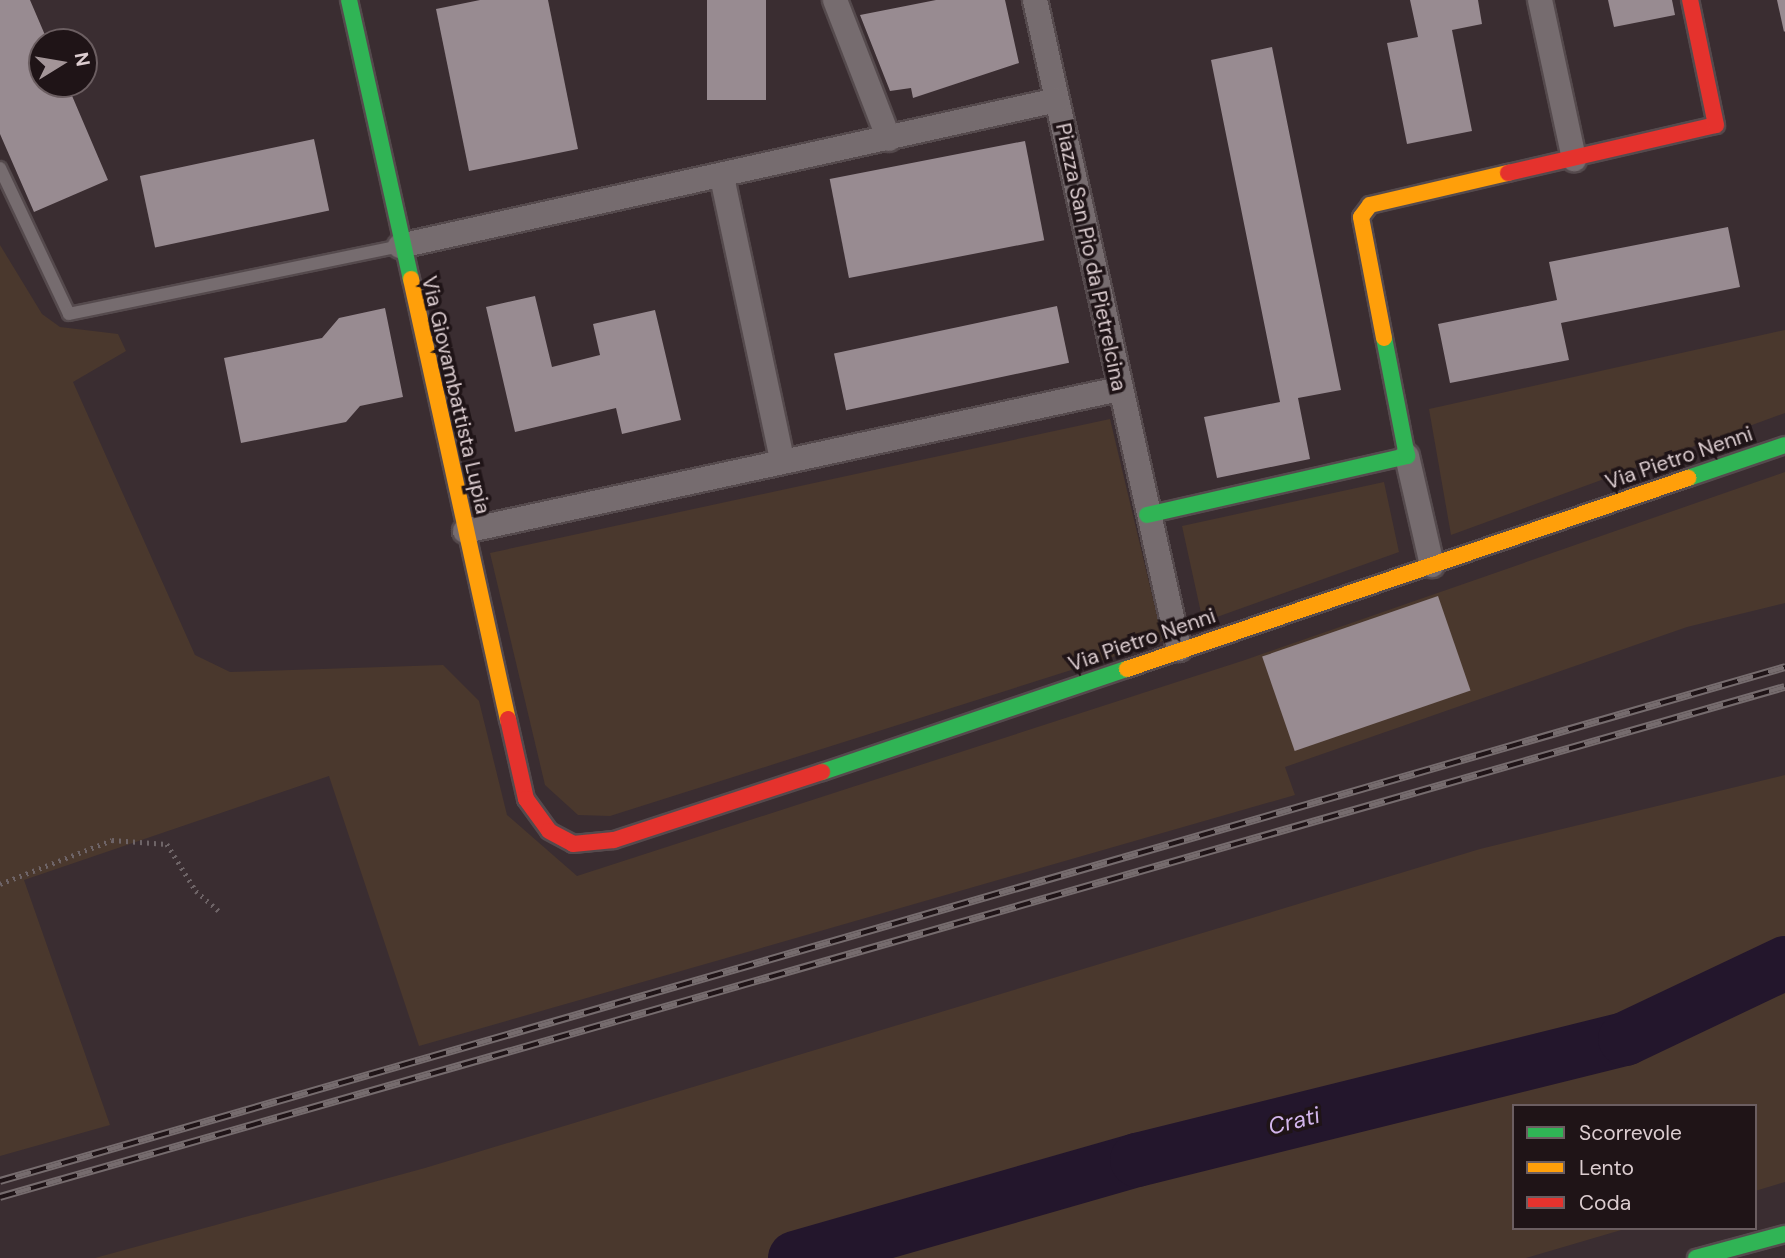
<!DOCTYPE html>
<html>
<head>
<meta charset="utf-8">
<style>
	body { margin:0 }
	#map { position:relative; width:1785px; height:1258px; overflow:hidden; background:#3a2d31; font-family:"DM Sans",sans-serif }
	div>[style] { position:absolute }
	.green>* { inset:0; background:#4a382d }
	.river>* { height:54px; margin:-27px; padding:0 27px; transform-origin:27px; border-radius:27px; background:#23162c }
	.building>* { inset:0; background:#988b91; transform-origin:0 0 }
	.path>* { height:4.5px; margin-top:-2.25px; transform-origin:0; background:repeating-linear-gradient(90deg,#6e6467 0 2px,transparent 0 7px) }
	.roads { filter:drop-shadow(2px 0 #554a4d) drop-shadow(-2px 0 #554a4d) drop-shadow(0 2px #554a4d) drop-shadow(0 -2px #554a4d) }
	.lane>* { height:12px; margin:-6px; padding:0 6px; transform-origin:6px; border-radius:6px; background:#766c6f }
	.street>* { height:24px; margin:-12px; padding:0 12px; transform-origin:12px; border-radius:12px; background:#766c6f }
	.fast>* { height:16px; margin:-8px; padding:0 8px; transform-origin:8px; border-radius:8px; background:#30b455 }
	.slow>* { height:16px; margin:-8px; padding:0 8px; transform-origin:8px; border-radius:8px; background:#ff9f0a }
	.jam>* { height:16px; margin:-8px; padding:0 8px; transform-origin:8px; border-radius:8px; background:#e5322d }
	.rail>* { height:8px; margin-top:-4px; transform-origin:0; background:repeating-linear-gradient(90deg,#1f1417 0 16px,#766c6e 0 32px); box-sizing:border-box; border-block:2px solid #766c6e }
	span { translate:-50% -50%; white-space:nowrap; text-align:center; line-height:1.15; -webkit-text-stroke:7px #1f1417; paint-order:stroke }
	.street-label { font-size:21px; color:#dccdd0 }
	.water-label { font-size:23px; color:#d3b6ec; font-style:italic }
	.legend { position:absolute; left:1512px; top:1104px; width:245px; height:126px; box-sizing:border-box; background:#1f1417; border:2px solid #6b5e61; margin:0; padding:9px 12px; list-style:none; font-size:21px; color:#dccdd0 }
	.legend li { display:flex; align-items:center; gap:14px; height:35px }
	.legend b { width:35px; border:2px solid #6b5e61 }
	.north { position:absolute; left:28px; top:28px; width:70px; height:70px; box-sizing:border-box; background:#1f1417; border:2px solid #6b5e61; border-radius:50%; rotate:79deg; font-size:19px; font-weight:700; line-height:28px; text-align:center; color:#dccdd0 }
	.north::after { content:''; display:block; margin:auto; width:24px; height:32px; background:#a39598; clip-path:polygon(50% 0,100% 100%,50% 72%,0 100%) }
</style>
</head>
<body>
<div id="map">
	<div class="green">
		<i style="clip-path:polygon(0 245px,42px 314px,60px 327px,118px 334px,126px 351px,73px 382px,195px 655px,230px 672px,443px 665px,479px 701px,507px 815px,577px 876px,1245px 660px,1785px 472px,1785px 603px,1687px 627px,1285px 767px,1295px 795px,419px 1046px,329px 776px,24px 880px,110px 1125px,0 1156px)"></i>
		<i style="clip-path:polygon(1785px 330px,1785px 413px,1451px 535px,1429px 409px)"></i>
		<i style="clip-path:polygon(1110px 419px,1163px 641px,610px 816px,578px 815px,545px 785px,490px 553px)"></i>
		<i style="clip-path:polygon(1384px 482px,1399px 552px,1203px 622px,1182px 526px)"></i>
		<i style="clip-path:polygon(1785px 775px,1785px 1182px,1755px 1191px,1755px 1106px,1514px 1106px,1514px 1228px,1628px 1228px,1526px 1258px,95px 1258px,425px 1168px,1480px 849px)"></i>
	</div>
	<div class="river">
		<i style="left:795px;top:1258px;width:356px;rotate:-16deg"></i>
		<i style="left:1137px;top:1160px;width:503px;rotate:-13.93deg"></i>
		<i style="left:1625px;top:1039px;width:177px;rotate:-25.4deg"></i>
	</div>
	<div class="building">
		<i style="clip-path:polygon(0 0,30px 0,48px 42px,42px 42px,42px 84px,67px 84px,108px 180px,34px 212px,0 134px)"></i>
		<i style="clip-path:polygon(480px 0,548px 0,578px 149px,469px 171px,436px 9px)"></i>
		<i style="left:707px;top:0;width:59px;height:100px"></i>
		<i style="clip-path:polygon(936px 0,1005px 0,1019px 63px,913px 98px,911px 88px,890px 91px,860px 15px)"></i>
		<i style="clip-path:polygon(1410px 0,1478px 0,1482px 24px,1452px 30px,1472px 131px,1407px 144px,1387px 43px,1418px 37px)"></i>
		<i style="clip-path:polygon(1608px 0,1672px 0,1675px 15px,1614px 27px)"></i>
		<i style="clip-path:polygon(1777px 0,1785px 0,1785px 31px,1784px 32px)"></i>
		<i style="clip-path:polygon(1272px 47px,1341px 390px,1298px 398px,1310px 459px,1217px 478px,1204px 417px,1280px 402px,1211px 60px)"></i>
		<i style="left:314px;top:139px;width:73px;height:178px;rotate:78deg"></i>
		<i style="left:1025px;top:141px;width:101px;height:199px;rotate:79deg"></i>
		<i style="clip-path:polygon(1728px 227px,1740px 287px,1561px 323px,1569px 360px,1450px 383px,1438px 324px,1557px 300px,1549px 262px)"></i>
		<i style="clip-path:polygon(535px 296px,552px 367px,600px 355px,593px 324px,655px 310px,681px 420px,622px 434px,616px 408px,515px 432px,486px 307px)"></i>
		<i style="left:1057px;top:306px;width:58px;height:228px;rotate:78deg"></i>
		<i style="clip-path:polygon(385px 308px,403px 397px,360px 406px,346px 422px,241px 443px,224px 358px,322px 338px,339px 318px)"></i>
		<i style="left:1438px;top:596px;width:100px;height:186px;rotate:71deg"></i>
	</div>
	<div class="path">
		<i style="left:0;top:884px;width:120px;rotate:-21.4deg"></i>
		<i style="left:112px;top:840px;width:55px;rotate:4.2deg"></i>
		<i style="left:167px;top:844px;width:55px;rotate:58.3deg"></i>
		<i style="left:196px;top:891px;width:30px;rotate:41deg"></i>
	</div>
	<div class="roads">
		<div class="lane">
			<i style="left:0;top:168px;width:161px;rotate:64.7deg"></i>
			<i style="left:69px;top:314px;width:338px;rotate:-11.6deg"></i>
		</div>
		<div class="street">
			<i style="left:835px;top:0;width:149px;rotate:68.8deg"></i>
			<i style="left:1035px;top:0;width:665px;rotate:77.49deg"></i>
			<i style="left:1540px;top:0;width:163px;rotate:77.9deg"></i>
			<i style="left:722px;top:177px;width:289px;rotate:78deg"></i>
			<i style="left:400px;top:246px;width:673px;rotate:-12.53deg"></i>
			<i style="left:1407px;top:456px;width:112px;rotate:77.1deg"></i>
			<i style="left:465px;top:531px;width:669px;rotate:-12.25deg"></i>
		</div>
		<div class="fast">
			<i style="left:349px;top:0;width:286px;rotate:77.5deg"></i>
			<i style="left:1688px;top:478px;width:102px;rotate:-18.8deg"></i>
			<i style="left:1147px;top:515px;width:267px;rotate:-12.8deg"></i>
			<i style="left:1407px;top:456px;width:120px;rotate:-101deg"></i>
			<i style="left:822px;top:772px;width:322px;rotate:-18.7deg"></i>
			<i style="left:1696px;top:1258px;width:92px;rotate:-15.1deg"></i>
		</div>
		<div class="slow">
			<i style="left:411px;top:279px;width:451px;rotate:77.6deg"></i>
			<i style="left:1384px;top:338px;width:123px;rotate:-100.8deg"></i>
			<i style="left:1361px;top:217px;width:15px;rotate:-53deg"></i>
			<i style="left:1370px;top:205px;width:142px;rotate:-13.1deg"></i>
			<i style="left:1127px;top:669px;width:593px;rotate:-18.8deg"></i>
		</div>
		<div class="jam">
			<i style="left:1508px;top:173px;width:213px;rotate:-13deg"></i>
			<i style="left:1716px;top:125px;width:128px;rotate:-101.7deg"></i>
			<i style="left:508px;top:719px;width:82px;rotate:77.3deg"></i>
			<i style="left:526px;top:799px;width:39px;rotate:54deg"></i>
			<i style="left:549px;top:831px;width:27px;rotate:28deg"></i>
			<i style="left:573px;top:844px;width:41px;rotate:-5.6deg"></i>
			<i style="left:614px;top:840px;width:219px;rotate:-18.1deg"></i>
		</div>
	</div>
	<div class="rail">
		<i style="left:0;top:1181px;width:1858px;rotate:-16.06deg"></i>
		<i style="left:0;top:1197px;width:1856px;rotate:-15.95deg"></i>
	</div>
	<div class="street-label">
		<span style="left:1091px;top:257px;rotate:78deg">Piazza San Pio da Pietrelcina</span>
		<span style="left:456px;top:395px;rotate:77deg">Via Giovambattista Lupia</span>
		<span style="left:1679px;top:458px;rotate:-19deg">Via Pietro Nenni</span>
		<span style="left:1142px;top:640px;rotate:-19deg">Via Pietro Nenni</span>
	</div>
	<div class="water-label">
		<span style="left:1294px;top:1121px;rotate:-14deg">Crati</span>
	</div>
	<ul class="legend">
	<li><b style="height:9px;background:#30b455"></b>Scorrevole</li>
	<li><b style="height:9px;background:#ff9f0a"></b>Lento</li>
	<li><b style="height:9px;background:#e5322d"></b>Coda</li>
	</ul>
	<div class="north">N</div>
</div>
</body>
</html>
